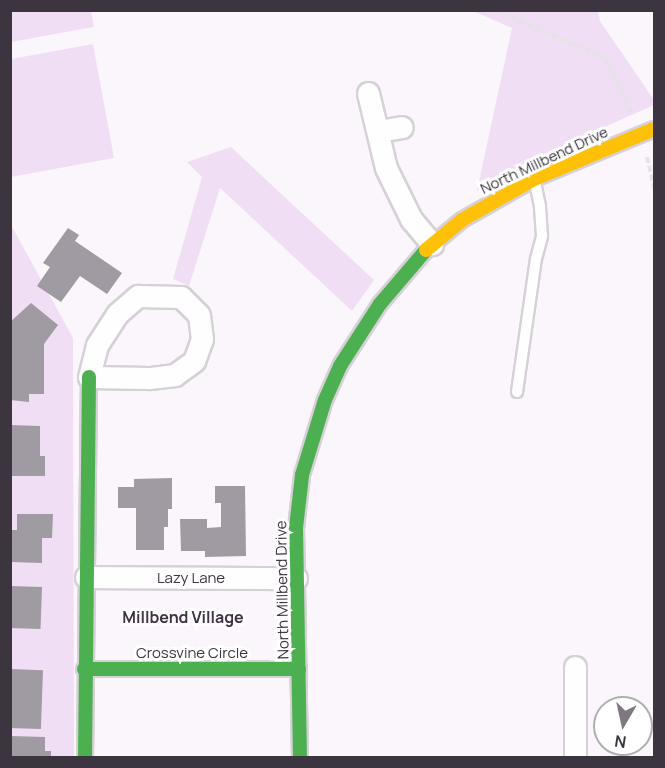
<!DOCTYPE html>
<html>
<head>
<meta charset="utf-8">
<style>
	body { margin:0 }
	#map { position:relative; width:665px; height:768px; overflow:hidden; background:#fbf6fc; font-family:Manrope,sans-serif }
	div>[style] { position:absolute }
	.green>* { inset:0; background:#f0dff4 }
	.building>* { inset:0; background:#a09aa2; transform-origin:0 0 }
	.path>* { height:4px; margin-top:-2px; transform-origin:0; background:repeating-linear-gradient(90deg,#e5e3e6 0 6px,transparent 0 9px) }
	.roads { filter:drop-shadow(2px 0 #d6d0d7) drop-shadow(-2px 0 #d6d0d7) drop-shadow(0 2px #d6d0d7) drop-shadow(0 -2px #d6d0d7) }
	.lane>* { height:10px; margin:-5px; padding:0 5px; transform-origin:5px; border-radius:5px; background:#fefeff }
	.street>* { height:21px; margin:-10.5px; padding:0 10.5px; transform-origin:10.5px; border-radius:10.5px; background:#fefeff }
	.fast>* { height:14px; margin:-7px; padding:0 7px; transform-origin:7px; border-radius:7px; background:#4caf50 }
	.slow>* { height:14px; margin:-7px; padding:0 7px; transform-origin:7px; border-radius:7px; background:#ffc107 }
	span { translate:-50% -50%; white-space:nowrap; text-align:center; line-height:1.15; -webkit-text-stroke:6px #fff; paint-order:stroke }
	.street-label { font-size:15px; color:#3c343e }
	.neighbourhood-label { font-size:16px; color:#423246; font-weight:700 }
	.frame { position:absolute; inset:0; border:12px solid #3c343e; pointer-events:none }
	.north { position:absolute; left:593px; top:696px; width:60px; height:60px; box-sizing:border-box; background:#fff; border:2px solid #b1aeb2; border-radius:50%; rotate:189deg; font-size:16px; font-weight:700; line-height:24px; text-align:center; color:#3c343e }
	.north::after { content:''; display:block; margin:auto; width:21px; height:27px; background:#7f7880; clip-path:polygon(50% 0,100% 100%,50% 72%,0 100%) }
</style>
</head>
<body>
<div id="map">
	<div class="green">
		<i style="clip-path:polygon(11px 10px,91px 11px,94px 27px,11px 42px)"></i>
		<i style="clip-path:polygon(473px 11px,598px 11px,600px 21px,654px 100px,654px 105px,531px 160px,477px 191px,512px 28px)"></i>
		<i style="clip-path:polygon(93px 44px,114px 158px,11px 177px,11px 59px)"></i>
		<i style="clip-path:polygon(231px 147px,374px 280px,352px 311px,220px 188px,189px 286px,173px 279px,202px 177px,187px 162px)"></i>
		<i style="clip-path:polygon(10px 223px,73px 338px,74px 757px,11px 757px)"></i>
	</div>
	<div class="building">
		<i style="clip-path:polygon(68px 228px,79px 235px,75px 241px,122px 273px,107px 294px,80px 276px,61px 302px,37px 286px,50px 267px,43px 263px)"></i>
		<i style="clip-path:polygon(31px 303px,58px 325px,44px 344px,44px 394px,29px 394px,29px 402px,10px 400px,10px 322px)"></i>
		<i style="clip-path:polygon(10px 425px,40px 426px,40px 456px,45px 456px,45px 476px,10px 476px)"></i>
		<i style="clip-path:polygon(172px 478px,172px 509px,168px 509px,168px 527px,164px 527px,164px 550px,136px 550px,136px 508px,118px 508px,118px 487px,134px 487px,134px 479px)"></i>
		<i style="clip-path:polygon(215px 486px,245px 486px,246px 556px,205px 557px,205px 551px,181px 551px,180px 519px,207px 519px,207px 528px,221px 527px,221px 503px,215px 503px)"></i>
		<i style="clip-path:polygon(17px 514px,53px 514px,52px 538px,42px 538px,42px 563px,10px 562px,10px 530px,17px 530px)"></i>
		<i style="left:10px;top:586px;width:32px;height:42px;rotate:2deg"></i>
		<i style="left:10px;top:669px;width:33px;height:59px;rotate:2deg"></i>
		<i style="clip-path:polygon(10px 736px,45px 737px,45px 751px,51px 751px,51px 758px,10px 758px)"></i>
	</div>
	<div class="path">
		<i style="left:494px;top:10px;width:121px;rotate:23.4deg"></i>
		<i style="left:605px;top:58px;width:61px;rotate:64.7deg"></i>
		<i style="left:647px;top:157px;width:32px;rotate:77deg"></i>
	</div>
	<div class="roads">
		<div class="lane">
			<i style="left:517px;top:392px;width:134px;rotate:-81.9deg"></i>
			<i style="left:536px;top:259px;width:24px;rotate:-75deg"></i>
			<i style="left:542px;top:236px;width:30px;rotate:-94deg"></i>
			<i style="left:540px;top:206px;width:24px;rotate:-102deg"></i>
		</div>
		<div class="street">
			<i style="left:368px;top:93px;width:77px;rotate:76.5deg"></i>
			<i style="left:386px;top:168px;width:57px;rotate:63.9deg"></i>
			<i style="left:411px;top:219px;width:33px;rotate:50deg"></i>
			<i style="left:378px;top:131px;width:24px;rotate:-9deg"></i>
			<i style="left:138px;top:296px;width:43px;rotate:1.3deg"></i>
			<i style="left:181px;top:297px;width:25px;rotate:45deg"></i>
			<i style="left:199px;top:315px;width:24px;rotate:83deg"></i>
			<i style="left:202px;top:339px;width:23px;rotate:110deg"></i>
			<i style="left:194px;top:361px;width:24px;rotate:144deg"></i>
			<i style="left:175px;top:375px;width:26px;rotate:173deg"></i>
			<i style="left:149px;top:378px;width:60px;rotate:-179deg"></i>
			<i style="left:89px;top:377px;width:33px;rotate:-76deg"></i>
			<i style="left:97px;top:345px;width:37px;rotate:-57deg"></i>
			<i style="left:117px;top:314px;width:28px;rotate:-41deg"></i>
			<i style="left:86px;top:577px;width:210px;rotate:0.3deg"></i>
			<i style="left:575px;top:667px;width:91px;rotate:90deg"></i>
		</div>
		<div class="fast">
			<i style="left:84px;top:669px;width:215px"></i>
			<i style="left:85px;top:758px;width:381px;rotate:-89.4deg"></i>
			<i style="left:300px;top:758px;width:230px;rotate:-91deg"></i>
			<i style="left:296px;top:528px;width:53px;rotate:-83.5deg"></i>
			<i style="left:302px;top:475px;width:78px;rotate:-73deg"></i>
			<i style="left:325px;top:400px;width:37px;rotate:-66deg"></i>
			<i style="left:340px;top:366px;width:74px;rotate:-57.2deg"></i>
			<i style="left:380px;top:304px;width:71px;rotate:-49.6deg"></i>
		</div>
		<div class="slow">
			<i style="left:426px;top:250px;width:47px;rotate:-39.8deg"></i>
			<i style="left:462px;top:220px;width:83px;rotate:-29.7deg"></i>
			<i style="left:534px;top:179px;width:130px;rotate:-22.6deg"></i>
		</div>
	</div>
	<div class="street-label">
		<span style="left:544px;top:160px;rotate:-25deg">North Millbend Drive</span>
		<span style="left:191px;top:578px">Lazy Lane</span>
		<span style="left:282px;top:590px;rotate:-91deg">North Millbend Drive</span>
		<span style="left:192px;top:653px">Crossvine Circle</span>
	</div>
	<div class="neighbourhood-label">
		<span style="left:183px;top:617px">Millbend Village</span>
	</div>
	<div class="frame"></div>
	<div class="north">N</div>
</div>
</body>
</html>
